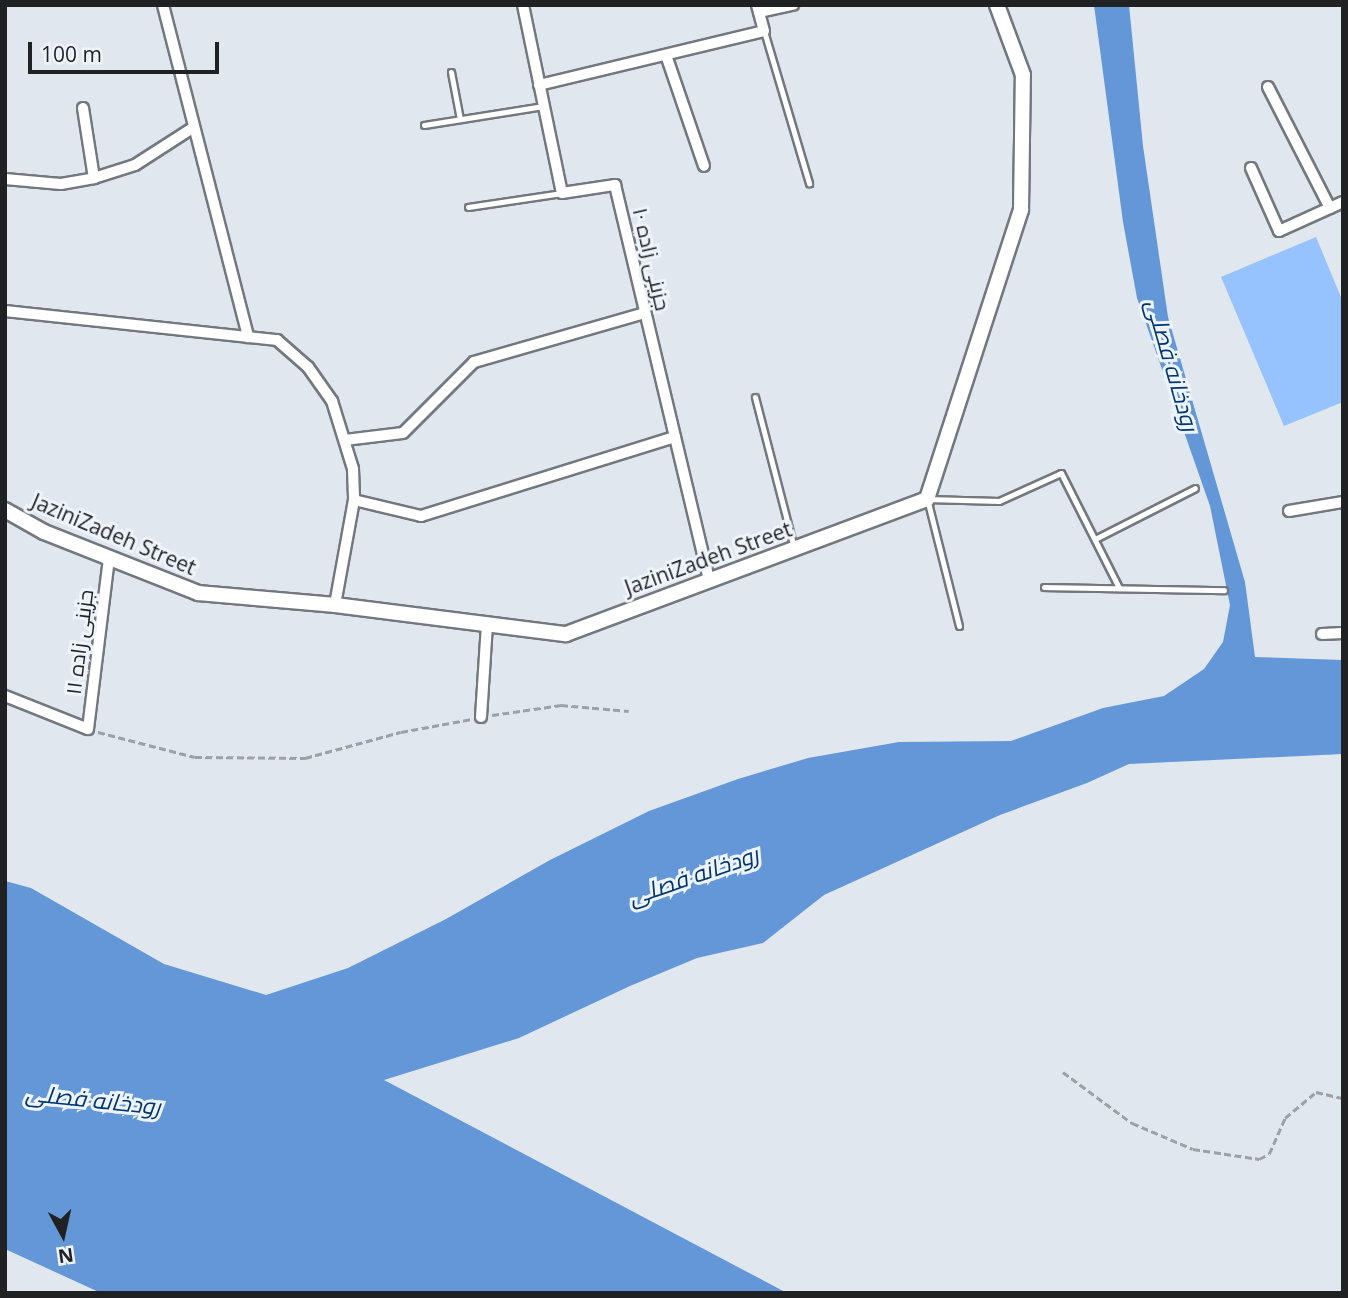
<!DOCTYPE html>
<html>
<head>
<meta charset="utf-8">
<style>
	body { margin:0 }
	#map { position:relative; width:1348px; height:1298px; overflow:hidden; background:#e1e7ee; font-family:"Open Sans",Cairo,sans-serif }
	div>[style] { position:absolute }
	.green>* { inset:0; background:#96c3fd }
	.water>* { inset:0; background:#6497d7 }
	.path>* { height:2.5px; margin-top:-1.25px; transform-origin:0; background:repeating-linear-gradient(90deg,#9ca1a6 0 7px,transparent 0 10.5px) }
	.roads { filter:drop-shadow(2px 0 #73787e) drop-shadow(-2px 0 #73787e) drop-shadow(0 2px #73787e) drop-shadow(0 -2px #73787e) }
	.lane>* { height:5px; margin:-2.5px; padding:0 2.5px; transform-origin:2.5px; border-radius:2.5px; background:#fff }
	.street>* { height:10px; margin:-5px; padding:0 5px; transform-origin:5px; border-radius:5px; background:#fff }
	.secondary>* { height:14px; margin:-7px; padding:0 7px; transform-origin:7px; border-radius:7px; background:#fff }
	span { translate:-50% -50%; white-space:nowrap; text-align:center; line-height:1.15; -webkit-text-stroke:6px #eef4fb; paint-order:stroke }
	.street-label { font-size:21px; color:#1f2123 }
	.water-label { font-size:23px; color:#00366f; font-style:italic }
	.frame { position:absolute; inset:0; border:7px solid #1f2123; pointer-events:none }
	.north { position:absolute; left:28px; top:1200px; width:70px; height:70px; -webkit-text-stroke:5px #eef4fb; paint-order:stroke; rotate:172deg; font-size:19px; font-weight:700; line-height:28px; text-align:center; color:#1f2123 }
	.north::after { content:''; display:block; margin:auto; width:24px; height:32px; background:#1f2123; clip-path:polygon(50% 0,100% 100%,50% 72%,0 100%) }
	.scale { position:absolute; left:28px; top:42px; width:191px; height:32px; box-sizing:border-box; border:4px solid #1f2123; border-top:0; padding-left:9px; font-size:21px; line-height:24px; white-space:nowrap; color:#1f2123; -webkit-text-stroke:5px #eef4fb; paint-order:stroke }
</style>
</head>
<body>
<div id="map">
	<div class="green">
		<i style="clip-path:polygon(1316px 237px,1343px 302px,1343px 402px,1284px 426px,1221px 277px)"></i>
	</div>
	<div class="water">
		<i style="clip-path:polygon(1094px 5px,1129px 5px,1143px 146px,1168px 317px,1245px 582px,1255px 657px,1343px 660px,1343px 754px,1129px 764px,1087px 783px,1000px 815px,824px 895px,763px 943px,697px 958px,630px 986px,519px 1038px,384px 1080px,787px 1293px,101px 1293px,5px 1249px,5px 881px,31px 888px,164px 964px,266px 995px,348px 968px,446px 919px,550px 860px,649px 811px,738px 779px,808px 758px,899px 742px,1011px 741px,1103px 708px,1164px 696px,1204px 669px,1223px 642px,1230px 605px,1210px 506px,1137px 298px,1123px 222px)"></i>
	</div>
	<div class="path">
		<i style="left:492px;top:715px;width:70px;rotate:-8.2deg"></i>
		<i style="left:561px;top:705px;width:68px;rotate:5deg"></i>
		<i style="left:98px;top:732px;width:100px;rotate:14.5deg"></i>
		<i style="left:195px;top:757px;width:110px;rotate:0.5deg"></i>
		<i style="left:305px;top:758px;width:99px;rotate:-15.2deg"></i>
		<i style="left:401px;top:732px;width:72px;rotate:-10.4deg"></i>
		<i style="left:1063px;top:1072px;width:86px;rotate:36.5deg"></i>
		<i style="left:1132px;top:1123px;width:66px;rotate:23.1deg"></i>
		<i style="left:1193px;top:1149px;width:67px;rotate:8.6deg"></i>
		<i style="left:1259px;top:1159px;width:11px;rotate:-27deg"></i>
		<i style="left:1269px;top:1154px;width:39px;rotate:-66deg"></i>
		<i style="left:1285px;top:1118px;width:40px;rotate:-40deg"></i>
		<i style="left:1316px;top:1092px;width:28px;rotate:13deg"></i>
	</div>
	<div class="roads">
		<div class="lane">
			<i style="left:764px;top:31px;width:159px;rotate:73.5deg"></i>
			<i style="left:451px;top:72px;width:48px;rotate:79.2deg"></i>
			<i style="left:424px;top:125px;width:121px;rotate:-9deg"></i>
			<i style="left:468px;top:207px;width:95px;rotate:-8.5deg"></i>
			<i style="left:755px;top:397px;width:156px;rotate:75.5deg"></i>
			<i style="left:1095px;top:539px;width:112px;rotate:-27deg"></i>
			<i style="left:1044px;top:587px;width:180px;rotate:1deg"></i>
			<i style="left:959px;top:626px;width:131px;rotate:-104.1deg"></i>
			<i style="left:927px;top:499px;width:72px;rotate:1.6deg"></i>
			<i style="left:999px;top:501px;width:68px;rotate:-24.3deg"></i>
			<i style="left:1061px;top:473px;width:129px;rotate:63.2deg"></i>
		</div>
		<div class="street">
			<i style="left:163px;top:5px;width:343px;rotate:75.6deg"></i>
			<i style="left:523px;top:5px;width:192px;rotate:78.3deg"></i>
			<i style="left:562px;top:193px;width:54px;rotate:-8.6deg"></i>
			<i style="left:615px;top:185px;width:406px;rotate:76.6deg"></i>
			<i style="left:759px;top:12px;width:35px;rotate:-12deg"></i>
			<i style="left:666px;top:55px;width:117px;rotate:71.1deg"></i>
			<i style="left:539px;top:85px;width:231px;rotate:-13.5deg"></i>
			<i style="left:764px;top:31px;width:27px;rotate:-105deg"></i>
			<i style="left:1268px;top:87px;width:136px;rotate:62.9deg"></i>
			<i style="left:83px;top:108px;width:71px;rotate:81.1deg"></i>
			<i style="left:1251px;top:168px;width:69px;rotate:66deg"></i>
			<i style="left:1279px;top:231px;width:70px;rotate:-24.4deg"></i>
			<i style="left:5px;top:179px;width:56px;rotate:5.1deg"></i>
			<i style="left:61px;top:184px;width:34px;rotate:-10deg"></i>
			<i style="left:94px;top:178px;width:43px;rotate:-17.6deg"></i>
			<i style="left:135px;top:165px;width:70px;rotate:-32.8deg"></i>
			<i style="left:5px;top:311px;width:274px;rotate:6.1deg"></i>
			<i style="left:277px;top:340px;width:41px;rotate:41.1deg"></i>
			<i style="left:308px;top:367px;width:42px;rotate:54.8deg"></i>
			<i style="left:332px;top:401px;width:71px;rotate:72.8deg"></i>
			<i style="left:353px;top:469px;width:31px;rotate:88deg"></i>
			<i style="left:354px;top:500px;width:107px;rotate:100.3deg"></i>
			<i style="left:345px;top:440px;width:58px;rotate:-6.9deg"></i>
			<i style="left:403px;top:433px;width:100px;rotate:-45deg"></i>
			<i style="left:474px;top:362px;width:178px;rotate:-16deg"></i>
			<i style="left:354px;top:500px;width:69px;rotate:13.4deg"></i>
			<i style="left:421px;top:516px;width:266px;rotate:-17.3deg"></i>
			<i style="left:1289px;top:511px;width:55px;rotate:-9.5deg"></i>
			<i style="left:1322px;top:634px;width:21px;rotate:-3deg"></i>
			<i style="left:5px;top:696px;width:89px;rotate:21.7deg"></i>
			<i style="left:88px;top:729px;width:171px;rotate:-83deg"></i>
			<i style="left:481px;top:717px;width:93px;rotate:-86.3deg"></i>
		</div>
		<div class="secondary">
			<i style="left:5px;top:510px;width:45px;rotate:29.4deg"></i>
			<i style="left:44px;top:532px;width:166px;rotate:21.6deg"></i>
			<i style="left:198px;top:593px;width:138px;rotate:5deg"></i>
			<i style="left:335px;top:605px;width:233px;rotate:7.2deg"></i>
			<i style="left:566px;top:634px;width:385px;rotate:-20.5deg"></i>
			<i style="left:927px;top:499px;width:304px;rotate:-72deg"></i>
			<i style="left:1021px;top:210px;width:135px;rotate:-89.2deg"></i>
			<i style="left:1023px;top:75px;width:75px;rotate:-110.4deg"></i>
		</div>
	</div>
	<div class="street-label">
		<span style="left:652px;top:259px;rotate:77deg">جزینی زاده ۱۰</span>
		<span style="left:114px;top:534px;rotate:23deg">JaziniZadeh Street</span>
		<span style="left:708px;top:558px;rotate:-20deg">JaziniZadeh Street</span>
		<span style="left:79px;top:642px;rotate:-83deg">جزینی زاده ۱۱</span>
	</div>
	<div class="water-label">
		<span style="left:1173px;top:365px;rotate:74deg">رودخانه فصلی</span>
		<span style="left:693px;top:875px;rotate:-19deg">رودخانه فصلی</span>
		<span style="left:93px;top:1099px;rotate:6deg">رودخانه فصلی</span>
	</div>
	<div class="frame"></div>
	<div class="north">N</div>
	<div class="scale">100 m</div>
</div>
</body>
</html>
